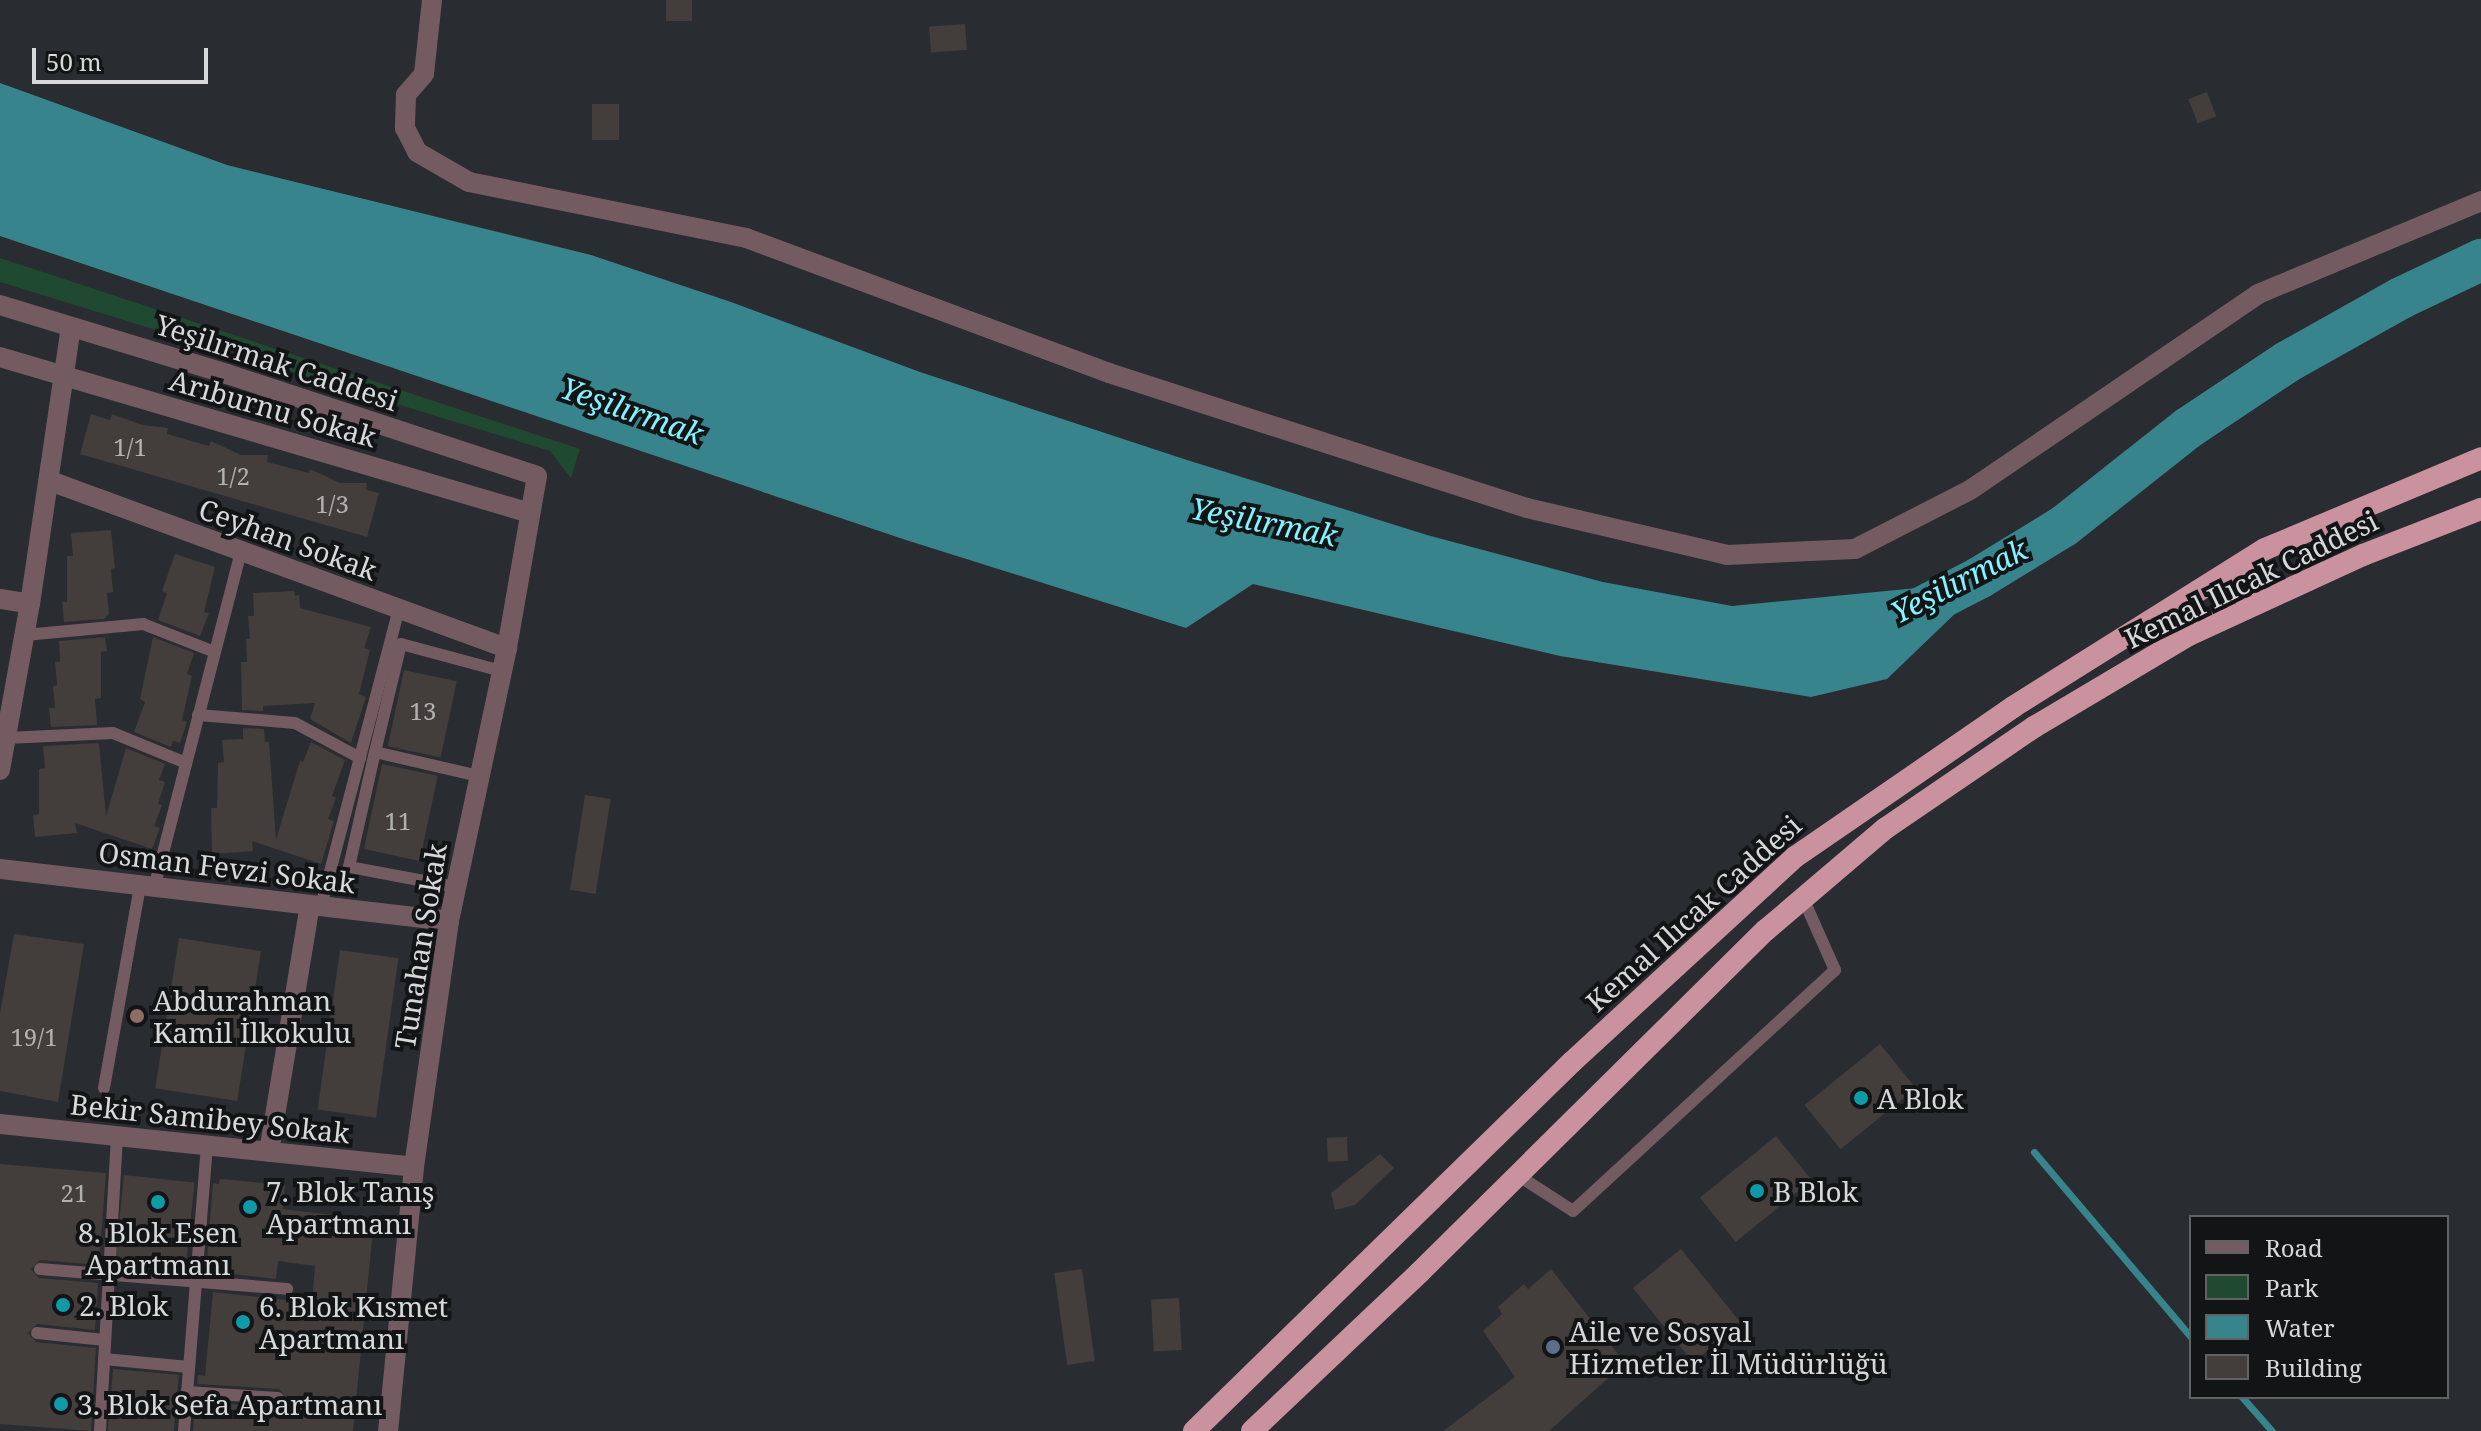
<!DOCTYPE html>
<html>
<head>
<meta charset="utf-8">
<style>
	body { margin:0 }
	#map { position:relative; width:2481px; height:1431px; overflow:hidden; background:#292c30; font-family:"Noto Serif",serif }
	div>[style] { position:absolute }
	.green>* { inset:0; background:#1f4930 }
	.water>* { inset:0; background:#38848c }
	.stream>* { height:7px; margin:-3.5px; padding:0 3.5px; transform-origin:3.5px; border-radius:3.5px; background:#38848c }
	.river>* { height:42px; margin:-21px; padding:0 21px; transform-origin:21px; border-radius:21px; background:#38848c }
	.building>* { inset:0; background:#433d3b; transform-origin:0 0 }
	.service>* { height:12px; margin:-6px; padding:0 6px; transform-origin:6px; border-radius:6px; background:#745b61 }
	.minor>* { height:20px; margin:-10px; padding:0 10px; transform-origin:10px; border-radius:10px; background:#745b61 }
	.trunk>* { height:22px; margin:-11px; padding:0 11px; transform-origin:11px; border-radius:11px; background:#ca929f }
	.dots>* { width:22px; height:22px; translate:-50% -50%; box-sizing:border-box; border:4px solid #131416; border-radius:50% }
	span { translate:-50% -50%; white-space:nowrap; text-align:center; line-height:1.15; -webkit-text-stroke:8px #131416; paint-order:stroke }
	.number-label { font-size:24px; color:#b1b1b2 }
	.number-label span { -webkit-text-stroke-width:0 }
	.street-label { font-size:28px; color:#d6d8da }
	.poi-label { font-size:28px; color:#d6d8da }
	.left { translate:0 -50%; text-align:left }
	.water-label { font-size:30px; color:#82f3ff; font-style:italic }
	.legend { position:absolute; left:2189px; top:1215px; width:260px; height:184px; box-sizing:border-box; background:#131416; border:2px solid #616264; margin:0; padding:10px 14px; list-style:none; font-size:24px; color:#d6d8da }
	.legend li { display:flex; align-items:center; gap:16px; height:40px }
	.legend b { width:40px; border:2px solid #616264 }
	.scale { position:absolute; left:32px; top:48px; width:176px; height:36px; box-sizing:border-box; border:4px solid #d6d8da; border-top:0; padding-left:10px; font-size:24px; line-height:28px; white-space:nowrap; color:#d6d8da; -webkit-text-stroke:6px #131416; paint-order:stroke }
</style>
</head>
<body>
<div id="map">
	<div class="green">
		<i style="clip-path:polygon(0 258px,580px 449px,571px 478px,550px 451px,0 282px)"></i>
	</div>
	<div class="water">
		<i style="clip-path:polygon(0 83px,227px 165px,591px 255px,731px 302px,920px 372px,1187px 460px,1427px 535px,1603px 582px,1732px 606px,1989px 581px,1887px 679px,1811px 697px,1560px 656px,1253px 584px,1186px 628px,906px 540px,0 236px)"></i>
	</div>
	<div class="stream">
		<i style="left:2034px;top:1152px;width:243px;rotate:49.7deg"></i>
		<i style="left:2242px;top:1397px;width:45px;rotate:48.6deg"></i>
	</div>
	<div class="river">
		<i style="left:1921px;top:608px;width:65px;rotate:-27.3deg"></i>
		<i style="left:1979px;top:578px;width:100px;rotate:-31.5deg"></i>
		<i style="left:2064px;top:526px;width:158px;rotate:-38.3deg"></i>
		<i style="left:2188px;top:428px;width:119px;rotate:-33.7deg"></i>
		<i style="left:2287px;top:362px;width:131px;rotate:-29.3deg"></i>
		<i style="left:2401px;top:298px;width:89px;rotate:-25.4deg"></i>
	</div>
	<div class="building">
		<i style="left:666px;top:0;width:26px;height:21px"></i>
		<i style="left:965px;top:24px;width:26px;height:36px;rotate:86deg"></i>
		<i style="left:2207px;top:92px;width:26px;height:20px;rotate:69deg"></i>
		<i style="left:592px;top:104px;width:27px;height:36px"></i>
		<i style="clip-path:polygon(91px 414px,110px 420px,112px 414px,142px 425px,168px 428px,167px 434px,209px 446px,211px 441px,241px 455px,268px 455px,267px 462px,309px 473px,310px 469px,340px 483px,367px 483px,366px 490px,379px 493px,367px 537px,80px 454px)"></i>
		<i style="clip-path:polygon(111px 530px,115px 568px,111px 569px,113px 592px,107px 593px,109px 614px,104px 619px,64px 622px,62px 602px,67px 602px,67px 556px,73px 556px,71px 533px)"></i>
		<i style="clip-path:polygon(175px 554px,215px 567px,204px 612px,209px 613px,200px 636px,158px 620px,167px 593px,162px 591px)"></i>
		<i style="clip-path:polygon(294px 591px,295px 596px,299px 595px,300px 608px,371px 627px,364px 648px,370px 650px,359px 694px,366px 697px,351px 743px,310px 719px,315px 703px,263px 706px,263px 711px,242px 710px,241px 662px,247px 662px,246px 639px,250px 639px,248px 616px,254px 616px,253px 593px)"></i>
		<i style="clip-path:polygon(105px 637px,107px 651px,101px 652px,101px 698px,95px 699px,97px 725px,51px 727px,49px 708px,55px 708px,53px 686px,57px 685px,55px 662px,60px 662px,59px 641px)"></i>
		<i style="clip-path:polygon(153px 637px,194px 653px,187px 674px,192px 676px,182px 720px,187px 722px,180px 743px,173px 741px,171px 747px,134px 732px,145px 702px,140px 699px)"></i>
		<i style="left:404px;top:670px;width:54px;height:78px;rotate:12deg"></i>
		<i style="clip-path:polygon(243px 728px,264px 729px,265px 742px,269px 742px,276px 839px,300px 761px,303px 762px,311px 742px,345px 760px,332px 796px,336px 798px,328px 819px,334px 821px,321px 864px,252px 841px,253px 851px,212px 854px,211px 808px,217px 808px,218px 763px,224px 762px,222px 740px,243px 739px)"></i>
		<i style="clip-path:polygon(99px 743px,106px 816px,126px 748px,165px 764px,159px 780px,165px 782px,158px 804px,162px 805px,154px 826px,160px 828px,152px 849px,75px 823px,77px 833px,35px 837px,33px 815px,39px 814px,39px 769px,45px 768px,43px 746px)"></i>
		<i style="left:382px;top:764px;width:57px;height:87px;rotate:12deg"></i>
		<i style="left:585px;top:795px;width:26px;height:96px;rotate:9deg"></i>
		<i style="clip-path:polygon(14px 934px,84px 944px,58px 1102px,0 1091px,0 1013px)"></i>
		<i style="left:179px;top:938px;width:83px;height:152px;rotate:9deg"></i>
		<i style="left:340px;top:950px;width:59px;height:161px;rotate:8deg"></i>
		<i style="left:1880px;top:1044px;width:57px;height:97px;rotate:51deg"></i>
		<i style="left:1776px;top:1136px;width:57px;height:98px;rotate:51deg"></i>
		<i style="left:1347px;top:1137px;width:24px;height:20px;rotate:88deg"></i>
		<i style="clip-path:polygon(1380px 1154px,1394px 1168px,1355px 1205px,1335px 1210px,1331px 1193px)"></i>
		<i style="clip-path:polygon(0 1164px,106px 1173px,99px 1265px,40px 1260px,31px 1269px,39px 1278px,98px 1283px,95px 1330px,37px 1324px,28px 1333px,36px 1342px,96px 1348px,91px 1431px,0 1424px)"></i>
		<i style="left:124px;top:1175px;width:71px;height:88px;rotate:6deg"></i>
		<i style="clip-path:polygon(220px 1179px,285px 1185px,283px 1209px,374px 1220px,353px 1431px,193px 1431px,195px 1402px,277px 1407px,287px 1399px,279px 1389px,197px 1384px,198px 1375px,205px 1376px,213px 1292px,312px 1303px,315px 1266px,278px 1261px,276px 1279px,206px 1271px,213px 1183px,219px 1184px)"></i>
		<i style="left:1681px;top:1249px;width:96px;height:62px;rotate:51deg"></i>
		<i style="left:1082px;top:1269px;width:93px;height:28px;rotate:82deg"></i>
		<i style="clip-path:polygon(1551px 1269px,1625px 1363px,1549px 1431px,1443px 1431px,1515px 1377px,1483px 1331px,1502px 1314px,1498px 1307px,1524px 1284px,1528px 1289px)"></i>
		<i style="left:1179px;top:1298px;width:52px;height:28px;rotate:87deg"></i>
		<i style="left:113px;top:1369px;width:66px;height:62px;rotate:5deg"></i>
	</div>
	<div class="service">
		<i style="left:25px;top:635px;width:119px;rotate:-5.3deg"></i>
		<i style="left:143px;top:624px;width:77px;rotate:21.3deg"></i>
		<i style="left:198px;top:715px;width:97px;rotate:4.7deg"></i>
		<i style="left:295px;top:723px;width:74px;rotate:28.3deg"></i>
		<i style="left:6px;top:738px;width:107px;rotate:-2.7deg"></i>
		<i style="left:113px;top:733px;width:79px;rotate:22.3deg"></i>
		<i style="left:375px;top:752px;width:111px;rotate:-76.5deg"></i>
		<i style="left:401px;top:644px;width:105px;rotate:15deg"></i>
		<i style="left:456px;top:887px;width:109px;rotate:-169.4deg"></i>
		<i style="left:349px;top:867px;width:118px;rotate:-77.3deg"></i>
		<i style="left:375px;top:752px;width:107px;rotate:13deg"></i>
		<i style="left:154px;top:888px;width:348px;rotate:-75.5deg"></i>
		<i style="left:321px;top:906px;width:307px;rotate:-75.3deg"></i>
		<i style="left:104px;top:1088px;width:205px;rotate:-79.9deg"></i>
		<i style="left:1519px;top:1176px;width:64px;rotate:32.9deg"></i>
		<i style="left:1573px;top:1211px;width:356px;rotate:-42.6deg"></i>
		<i style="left:1835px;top:970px;width:79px;rotate:-114deg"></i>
		<i style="left:40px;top:1269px;width:248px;rotate:4.6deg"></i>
		<i style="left:37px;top:1333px;width:68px;rotate:5.9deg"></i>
		<i style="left:104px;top:1359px;width:85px;rotate:5.4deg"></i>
		<i style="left:187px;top:1392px;width:91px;rotate:3.8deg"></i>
		<i style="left:100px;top:1431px;width:295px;rotate:-86.7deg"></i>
		<i style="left:184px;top:1431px;width:286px;rotate:-85.4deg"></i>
	</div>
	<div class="minor">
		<i style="left:432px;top:0;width:74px;rotate:96.2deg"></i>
		<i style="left:424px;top:74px;width:28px;rotate:131deg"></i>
		<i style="left:406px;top:95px;width:33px;rotate:92deg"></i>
		<i style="left:405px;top:128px;width:27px;rotate:63deg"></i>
		<i style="left:417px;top:152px;width:60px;rotate:30deg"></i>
		<i style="left:469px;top:182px;width:283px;rotate:11.4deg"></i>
		<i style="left:746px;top:238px;width:387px;rotate:20.4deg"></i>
		<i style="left:1109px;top:373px;width:439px;rotate:17.9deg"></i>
		<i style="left:1527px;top:508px;width:205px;rotate:13.2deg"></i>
		<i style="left:1727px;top:555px;width:128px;rotate:-2.7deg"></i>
		<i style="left:1855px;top:549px;width:129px;rotate:-27.2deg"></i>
		<i style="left:1970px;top:490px;width:348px;rotate:-34.2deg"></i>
		<i style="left:2258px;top:294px;width:242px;rotate:-22.6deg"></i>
		<i style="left:0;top:305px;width:237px;rotate:16.9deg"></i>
		<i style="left:227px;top:374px;width:326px;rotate:18.2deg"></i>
		<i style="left:537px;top:476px;width:175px;rotate:99.9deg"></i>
		<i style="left:507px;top:648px;width:279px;rotate:102deg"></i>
		<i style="left:449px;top:921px;width:248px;rotate:98.1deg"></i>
		<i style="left:414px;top:1167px;width:265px;rotate:95.6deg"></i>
		<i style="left:0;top:357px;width:552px;rotate:16.4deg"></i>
		<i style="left:50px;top:481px;width:487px;rotate:20.1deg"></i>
		<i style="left:0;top:599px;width:30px;rotate:9deg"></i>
		<i style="left:0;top:770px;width:169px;rotate:-79.8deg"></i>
		<i style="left:30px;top:604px;width:279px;rotate:-81.6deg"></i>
		<i style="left:0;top:869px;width:452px;rotate:6.6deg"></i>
		<i style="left:0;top:1124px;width:416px;rotate:5.9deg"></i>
		<i style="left:269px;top:1152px;width:250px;rotate:-80.6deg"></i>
	</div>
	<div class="trunk">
		<i style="left:1194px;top:1431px;width:528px;rotate:-44.31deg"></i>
		<i style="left:1572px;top:1062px;width:303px;rotate:-42.6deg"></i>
		<i style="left:1795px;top:857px;width:265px;rotate:-34.5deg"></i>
		<i style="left:2013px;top:707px;width:297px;rotate:-32.1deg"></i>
		<i style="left:2265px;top:549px;width:234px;rotate:-22.8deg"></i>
		<i style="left:1252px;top:1431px;width:231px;rotate:-43.4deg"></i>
		<i style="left:1420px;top:1272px;width:486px;rotate:-44.7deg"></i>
		<i style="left:1766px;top:930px;width:157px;rotate:-40.4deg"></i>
		<i style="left:1886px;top:828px;width:179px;rotate:-34.3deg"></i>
		<i style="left:2034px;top:727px;width:180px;rotate:-30.7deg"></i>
		<i style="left:2189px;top:635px;width:192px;rotate:-24.7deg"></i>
		<i style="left:2363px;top:555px;width:127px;rotate:-21.3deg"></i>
	</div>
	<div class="dots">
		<i style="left:137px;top:1016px;background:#8d6e63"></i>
		<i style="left:1861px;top:1098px;background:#0f9aa8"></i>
		<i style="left:1757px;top:1191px;background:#0f9aa8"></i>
		<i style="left:158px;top:1202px;background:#0f9aa8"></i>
		<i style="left:250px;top:1207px;background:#0f9aa8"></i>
		<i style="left:63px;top:1305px;background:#0f9aa8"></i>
		<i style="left:243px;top:1322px;background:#0f9aa8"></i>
		<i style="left:1553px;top:1347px;background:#5c6f8a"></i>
		<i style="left:61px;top:1404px;background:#0f9aa8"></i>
	</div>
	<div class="number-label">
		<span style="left:130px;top:447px">1/1</span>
		<span style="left:233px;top:476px">1/2</span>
		<span style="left:332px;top:504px">1/3</span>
		<span style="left:423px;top:711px">13</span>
		<span style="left:398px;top:821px">11</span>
		<span style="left:34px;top:1037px">19/1</span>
		<span style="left:74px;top:1193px">21</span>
	</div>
	<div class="street-label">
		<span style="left:277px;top:362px;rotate:18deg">Yeşilırmak Caddesi</span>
		<span style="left:273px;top:408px;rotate:16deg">Arıburnu Sokak</span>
		<span style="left:288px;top:539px;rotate:20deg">Ceyhan Sokak</span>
		<span style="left:2251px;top:579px;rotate:-26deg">Kemal Ilıcak Caddesi</span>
		<span style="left:227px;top:867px;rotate:7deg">Osman Fevzi Sokak</span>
		<span style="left:1693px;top:913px;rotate:-42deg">Kemal Ilıcak Caddesi</span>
		<span style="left:420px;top:946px;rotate:-81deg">Tunahan Sokak</span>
		<span style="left:210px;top:1118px;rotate:6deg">Bekir Samibey Sokak</span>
	</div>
	<div class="poi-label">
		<span class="left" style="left:153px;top:1016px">Abdurahman<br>Kamil İlkokulu</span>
		<span class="left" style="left:1877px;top:1098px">A Blok</span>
		<span class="left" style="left:266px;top:1207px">7. Blok Tanış<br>Apartmanı</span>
		<span class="left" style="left:1773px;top:1191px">B Blok</span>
		<span style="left:158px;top:1248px">8. Blok Esen<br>Apartmanı</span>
		<span class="left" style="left:79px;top:1305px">2. Blok</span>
		<span class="left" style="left:259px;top:1322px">6. Blok Kısmet<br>Apartmanı</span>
		<span class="left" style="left:1569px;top:1347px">Aile ve Sosyal<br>Hizmetler İl Müdürlüğü</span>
		<span class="left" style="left:77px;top:1404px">3. Blok Sefa Apartmanı</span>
	</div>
	<div class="water-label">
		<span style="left:632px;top:411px;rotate:19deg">Yeşilırmak</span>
		<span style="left:1264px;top:522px;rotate:11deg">Yeşilırmak</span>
		<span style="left:1959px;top:581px;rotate:-27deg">Yeşilırmak</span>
	</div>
	<ul class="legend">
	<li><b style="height:10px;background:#745b61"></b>Road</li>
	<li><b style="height:22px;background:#1f4930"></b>Park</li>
	<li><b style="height:22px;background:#38848c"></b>Water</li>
	<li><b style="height:22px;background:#433d3b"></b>Building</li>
	</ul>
	<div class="scale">50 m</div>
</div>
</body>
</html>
